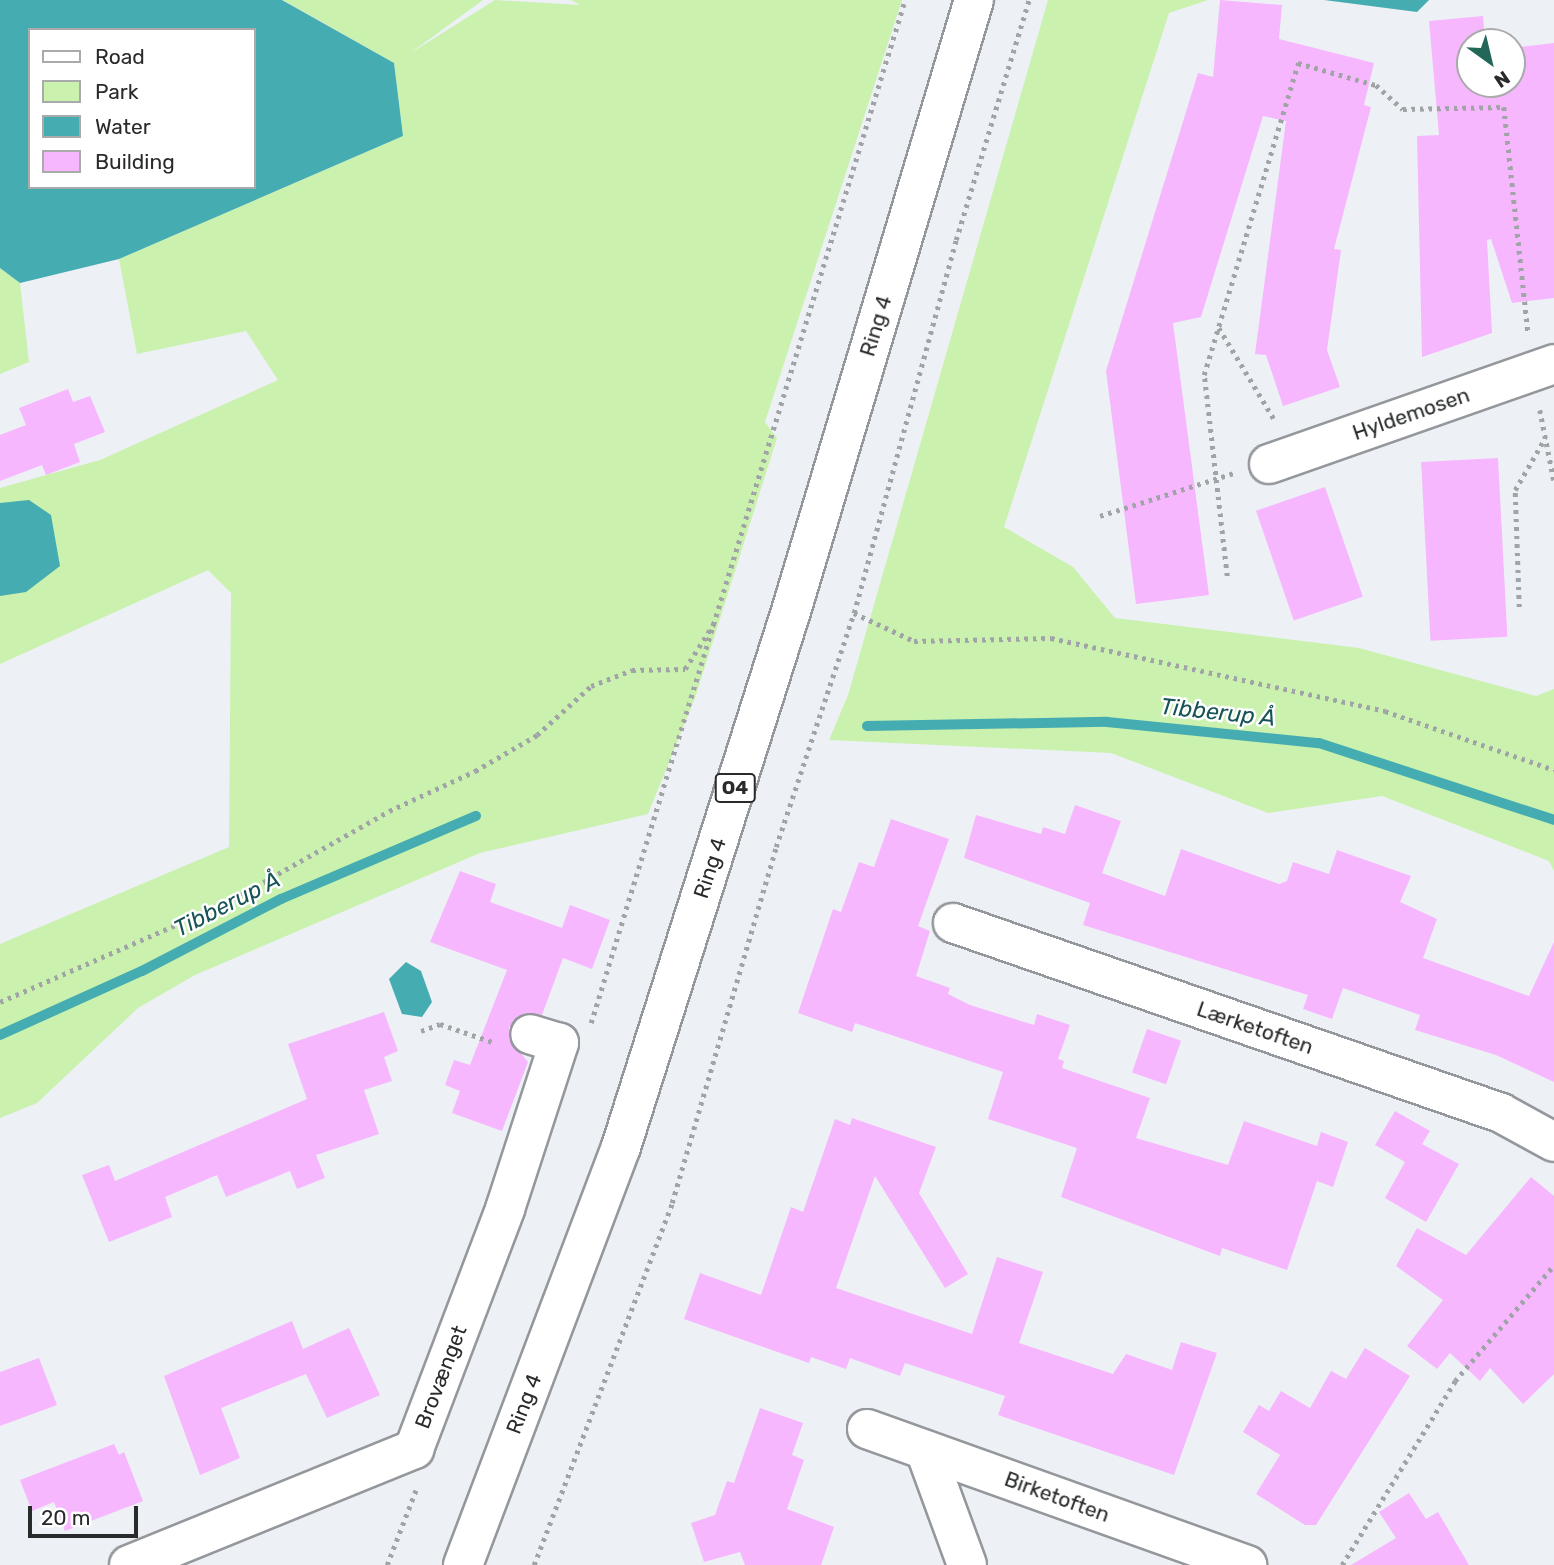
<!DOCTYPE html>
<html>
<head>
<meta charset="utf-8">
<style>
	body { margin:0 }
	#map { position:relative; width:1554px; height:1565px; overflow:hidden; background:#edf1f5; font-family:Rubik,sans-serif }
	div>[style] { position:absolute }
	.green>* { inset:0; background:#caf1ae }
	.water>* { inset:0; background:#45acb1 }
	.stream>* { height:10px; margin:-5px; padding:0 5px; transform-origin:5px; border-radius:5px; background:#45acb1 }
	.building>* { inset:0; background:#f7b7fe; transform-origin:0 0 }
	.path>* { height:4.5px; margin-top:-2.25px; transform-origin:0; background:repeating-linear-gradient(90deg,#a1a4a7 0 3.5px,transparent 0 8.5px) }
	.roads { filter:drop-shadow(2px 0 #94979b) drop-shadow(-2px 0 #94979b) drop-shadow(0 2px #94979b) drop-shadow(0 -2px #94979b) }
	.minor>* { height:38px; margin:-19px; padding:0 19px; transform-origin:19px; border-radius:19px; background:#fff }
	.major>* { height:38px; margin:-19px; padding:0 19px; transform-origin:19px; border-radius:19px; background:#fff }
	span { translate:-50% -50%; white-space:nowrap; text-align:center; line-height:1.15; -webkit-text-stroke:5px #fff; paint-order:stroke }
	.shield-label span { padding:2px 5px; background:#fff; border:2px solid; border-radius:5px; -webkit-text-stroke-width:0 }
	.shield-label { font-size:19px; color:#282a2b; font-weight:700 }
	.street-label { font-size:21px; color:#282a2b }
	.water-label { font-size:23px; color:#185356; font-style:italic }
	.legend { position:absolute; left:28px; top:28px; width:228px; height:161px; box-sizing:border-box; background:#fff; border:2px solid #a9aaaa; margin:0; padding:9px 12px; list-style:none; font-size:21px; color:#282a2b }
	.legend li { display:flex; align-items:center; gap:14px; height:35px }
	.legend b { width:35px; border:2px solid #a9aaaa }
	.north { position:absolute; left:1456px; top:28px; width:70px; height:70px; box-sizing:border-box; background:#fff; border:2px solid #a9aaaa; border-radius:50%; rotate:146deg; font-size:19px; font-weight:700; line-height:28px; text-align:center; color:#282a2b }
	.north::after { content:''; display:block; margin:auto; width:24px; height:32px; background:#236758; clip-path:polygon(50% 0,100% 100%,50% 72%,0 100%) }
	.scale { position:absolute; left:28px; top:1506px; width:110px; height:32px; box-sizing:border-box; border:4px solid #282a2b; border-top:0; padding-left:9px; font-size:21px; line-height:24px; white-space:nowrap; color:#282a2b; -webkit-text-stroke:5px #fff; paint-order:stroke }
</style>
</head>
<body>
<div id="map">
	<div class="green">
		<i style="clip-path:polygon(283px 0,483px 0,409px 54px,495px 0,580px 5px,571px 0,902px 0,765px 422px,777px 438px,695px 698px,648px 814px,480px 853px,195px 975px,138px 1008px,37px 1103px,0 1118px,0 944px,229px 847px,231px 593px,208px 570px,0 664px,0 488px,100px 460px,278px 380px,246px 331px,137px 354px,119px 259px,403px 136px,394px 63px)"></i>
		<i style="clip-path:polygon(1048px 0,1208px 0,1169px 13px,1004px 527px,1073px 567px,1115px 618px,1359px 648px,1536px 696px,1554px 689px,1554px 871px,1549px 861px,1382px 796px,1268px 813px,1111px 753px,829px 740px,848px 695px)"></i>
		<i style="clip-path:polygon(0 268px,20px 283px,29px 362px,0 374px)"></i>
	</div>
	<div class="water">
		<i style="clip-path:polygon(evenodd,0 0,282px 0,394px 63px,403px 136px,119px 259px,20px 283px,0 268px,0 0,30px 30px,254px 30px,254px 187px,30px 187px,30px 30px)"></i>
		<i style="clip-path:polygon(1324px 0,1429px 0,1417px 12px)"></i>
		<i style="clip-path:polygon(29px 500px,51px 515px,60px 566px,26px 592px,0 596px,0 503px)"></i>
		<i style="clip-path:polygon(406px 962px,421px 971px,432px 1002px,422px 1017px,402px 1014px,389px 979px)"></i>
	</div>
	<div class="stream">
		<i style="left:867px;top:726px;width:240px;rotate:-1deg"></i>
		<i style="left:1107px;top:722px;width:213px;rotate:5.7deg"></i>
		<i style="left:1319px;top:743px;width:247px;rotate:18.1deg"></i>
		<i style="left:0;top:1035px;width:156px;rotate:-24.3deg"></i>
		<i style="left:142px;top:971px;width:157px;rotate:-27.4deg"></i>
		<i style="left:281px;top:899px;width:212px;rotate:-23.1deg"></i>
	</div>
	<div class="building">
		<i style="clip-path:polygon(1220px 0,1282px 5px,1279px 39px,1374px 63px,1364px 105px,1371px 107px,1334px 249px,1341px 250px,1327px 350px,1340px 387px,1283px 406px,1266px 355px,1255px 354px,1286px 121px,1263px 116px,1201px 317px,1173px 323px,1209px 595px,1136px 604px,1106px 371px,1198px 73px,1213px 77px)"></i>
		<i style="clip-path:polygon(1483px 16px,1485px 42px,1470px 42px,1470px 84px,1512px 84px,1512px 48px,1554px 43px,1554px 298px,1512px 303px,1491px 239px,1487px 240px,1492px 333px,1422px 357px,1417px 136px,1439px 135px,1429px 21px)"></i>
		<i style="clip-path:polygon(68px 389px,73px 402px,90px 396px,105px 432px,74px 444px,80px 462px,46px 475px,42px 465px,0 481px,0 435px,26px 425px,19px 408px)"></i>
		<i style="left:1498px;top:458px;width:179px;height:77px;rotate:87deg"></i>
		<i style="left:1325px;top:487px;width:116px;height:73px;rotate:71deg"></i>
		<i style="clip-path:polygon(1075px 805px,1121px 821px,1102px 873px,1165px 896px,1181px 849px,1279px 884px,1287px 881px,1293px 862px,1329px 874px,1337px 850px,1411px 876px,1400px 902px,1437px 919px,1423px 958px,1529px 996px,1554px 942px,1554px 1082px,1496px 1055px,1415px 1030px,1420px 1015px,1343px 988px,1332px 1019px,1303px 1009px,1308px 995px,1083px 925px,1090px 903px,964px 858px,976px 815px,1041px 834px,1043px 827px,1065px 834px)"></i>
		<i style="clip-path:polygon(891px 819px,949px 839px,918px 926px,930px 931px,916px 976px,950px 988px,948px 994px,970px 1005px,1034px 1025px,1037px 1014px,1070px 1025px,1058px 1059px,1064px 1061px,1062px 1068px,1150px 1098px,1136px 1138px,1228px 1165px,1244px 1121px,1317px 1146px,1321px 1132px,1348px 1142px,1333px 1187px,1317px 1181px,1287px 1270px,1222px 1248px,1220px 1256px,1061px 1197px,1077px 1148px,988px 1119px,1003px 1072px,855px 1023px,852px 1032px,798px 1013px,833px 909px,841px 912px,859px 862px,874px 867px)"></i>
		<i style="clip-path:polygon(460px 871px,496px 884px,490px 902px,562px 928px,570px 905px,610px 920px,592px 969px,563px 958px,542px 1015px,525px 1013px,509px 1027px,509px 1039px,528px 1062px,502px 1131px,452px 1113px,460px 1091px,445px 1085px,454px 1060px,470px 1065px,507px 970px,430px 942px)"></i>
		<i style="clip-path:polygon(384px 1012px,398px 1051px,384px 1057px,392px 1081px,364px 1090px,379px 1134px,316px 1155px,325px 1178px,297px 1189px,290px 1171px,226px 1197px,217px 1175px,165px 1197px,172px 1217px,109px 1242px,82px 1175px,109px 1165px,115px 1181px,307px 1099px,288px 1044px)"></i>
		<i style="left:1147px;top:1029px;width:36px;height:46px;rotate:19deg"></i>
		<i style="clip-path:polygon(1395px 1111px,1430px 1131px,1422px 1144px,1459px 1164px,1426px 1222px,1385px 1198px,1405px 1162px,1375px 1145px)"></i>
		<i style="clip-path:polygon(852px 1118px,936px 1147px,919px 1193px,968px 1274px,945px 1288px,875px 1176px,836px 1288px,972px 1334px,997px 1257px,1043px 1272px,1019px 1343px,1113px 1374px,1126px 1354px,1172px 1370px,1181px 1342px,1217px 1353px,1174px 1475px,998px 1415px,1005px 1396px,905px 1363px,900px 1376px,850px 1358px,846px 1369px,811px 1357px,809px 1363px,684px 1319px,700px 1273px,761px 1295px,791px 1207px,803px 1212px,835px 1119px,850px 1125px)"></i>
		<i style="clip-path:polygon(1531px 1177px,1554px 1196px,1554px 1374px,1523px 1404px,1490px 1368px,1480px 1381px,1450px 1353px,1437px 1369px,1407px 1346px,1443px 1300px,1396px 1266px,1417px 1228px,1466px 1255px)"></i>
		<i style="clip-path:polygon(292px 1321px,303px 1349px,349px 1328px,380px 1395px,327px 1418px,306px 1374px,221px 1408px,240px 1458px,200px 1475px,164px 1376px)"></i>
		<i style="clip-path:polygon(1365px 1348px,1410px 1376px,1316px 1525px,1305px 1525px,1256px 1494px,1280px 1455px,1243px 1432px,1259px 1405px,1269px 1411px,1281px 1391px,1310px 1408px,1331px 1371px,1346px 1379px)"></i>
		<i style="clip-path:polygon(39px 1358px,57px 1405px,0 1426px,0 1372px)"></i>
		<i style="clip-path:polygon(760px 1408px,803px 1423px,792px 1455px,804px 1460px,787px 1509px,834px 1527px,821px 1565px,745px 1565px,740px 1552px,704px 1562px,691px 1523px,715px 1515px,727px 1481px,734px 1483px)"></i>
		<i style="clip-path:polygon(114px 1444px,119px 1455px,124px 1452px,143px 1501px,65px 1531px,54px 1502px,32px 1511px,20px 1480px)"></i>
		<i style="clip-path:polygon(1409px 1493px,1426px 1519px,1438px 1512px,1469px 1565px,1351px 1565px,1396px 1538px,1379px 1512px)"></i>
	</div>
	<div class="path">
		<i style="left:1219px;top:328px;width:110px;rotate:58.8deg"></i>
		<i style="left:1540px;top:410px;width:72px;rotate:78.8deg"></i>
		<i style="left:1100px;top:516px;width:141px;rotate:-17.8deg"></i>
		<i style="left:1227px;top:576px;width:202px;rotate:-96.5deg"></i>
		<i style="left:1204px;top:375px;width:326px;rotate:-73.2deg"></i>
		<i style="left:1298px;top:63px;width:81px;rotate:15.8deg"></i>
		<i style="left:1376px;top:85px;width:36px;rotate:42deg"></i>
		<i style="left:1403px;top:109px;width:101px;rotate:-1.1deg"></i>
		<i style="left:1504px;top:107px;width:226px;rotate:83.9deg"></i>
		<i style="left:1519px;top:607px;width:117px;rotate:-92deg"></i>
		<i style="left:1515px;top:490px;width:60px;rotate:-60deg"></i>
		<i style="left:854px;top:613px;width:66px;rotate:25deg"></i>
		<i style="left:914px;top:641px;width:137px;rotate:-1.3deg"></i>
		<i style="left:1051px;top:638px;width:342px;rotate:12.3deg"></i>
		<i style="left:1385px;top:711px;width:179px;rotate:19.2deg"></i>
		<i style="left:0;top:1002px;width:247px;rotate:-23.7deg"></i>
		<i style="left:226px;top:903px;width:187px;rotate:-29.4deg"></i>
		<i style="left:389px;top:811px;width:95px;rotate:-24.9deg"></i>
		<i style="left:475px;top:771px;width:72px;rotate:-30.1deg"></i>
		<i style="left:537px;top:735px;width:73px;rotate:-42.2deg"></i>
		<i style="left:591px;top:686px;width:44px;rotate:-21.3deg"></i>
		<i style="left:632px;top:670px;width:53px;rotate:-1.1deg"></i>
		<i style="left:685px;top:669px;width:58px;rotate:-57.7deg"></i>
		<i style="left:591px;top:1023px;width:1070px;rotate:-72.94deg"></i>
		<i style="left:421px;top:1031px;width:20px;rotate:-20deg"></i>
		<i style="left:440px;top:1024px;width:56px;rotate:18.8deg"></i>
		<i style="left:387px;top:1565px;width:80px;rotate:-68.9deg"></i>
		<i style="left:534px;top:1565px;width:387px;rotate:-69.1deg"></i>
		<i style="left:672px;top:1203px;width:371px;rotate:-73.7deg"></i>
		<i style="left:776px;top:847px;width:247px;rotate:-71.6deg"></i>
		<i style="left:854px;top:613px;width:387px;rotate:-74.7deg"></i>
		<i style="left:956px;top:240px;width:251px;rotate:-73.1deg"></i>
		<i style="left:1342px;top:1565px;width:216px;rotate:-58.4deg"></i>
		<i style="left:1455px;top:1381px;width:153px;rotate:-49.5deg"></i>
	</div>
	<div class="roads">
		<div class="minor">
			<i style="left:1269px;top:464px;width:302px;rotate:-19.3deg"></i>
			<i style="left:953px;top:923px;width:580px;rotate:19.12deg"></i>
			<i style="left:1501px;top:1113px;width:60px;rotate:28.7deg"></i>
			<i style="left:867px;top:1429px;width:404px;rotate:19.7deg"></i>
			<i style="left:925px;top:1450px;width:122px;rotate:69.9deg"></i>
			<i style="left:129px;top:1565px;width:308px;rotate:-22.1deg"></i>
			<i style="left:414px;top:1449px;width:257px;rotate:-69.2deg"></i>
			<i style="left:505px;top:1209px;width:175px;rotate:-72deg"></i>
			<i style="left:559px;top:1043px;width:30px;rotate:-163deg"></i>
		</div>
		<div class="major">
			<i style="left:463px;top:1565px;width:447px;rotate:-69.3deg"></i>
			<i style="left:621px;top:1147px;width:565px;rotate:-72.4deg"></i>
			<i style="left:792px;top:608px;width:635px;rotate:-73.34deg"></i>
		</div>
	</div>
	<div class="shield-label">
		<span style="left:735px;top:788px">O4</span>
	</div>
	<div class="street-label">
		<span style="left:876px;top:326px;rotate:-73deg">Ring 4</span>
		<span style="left:1411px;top:414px;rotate:-19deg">Hyldemosen</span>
		<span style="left:710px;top:868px;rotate:-72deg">Ring 4</span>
		<span style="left:1255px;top:1028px;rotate:19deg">Lærketoften</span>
		<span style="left:441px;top:1377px;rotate:-69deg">Brovænget</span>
		<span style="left:524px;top:1404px;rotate:-69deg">Ring 4</span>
		<span style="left:1057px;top:1497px;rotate:20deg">Birketoften</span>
	</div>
	<div class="water-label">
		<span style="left:1218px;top:712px;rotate:6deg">Tibberup Å</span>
		<span style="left:227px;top:904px;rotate:-27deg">Tibberup Å</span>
	</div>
	<ul class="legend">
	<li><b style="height:9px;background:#fff"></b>Road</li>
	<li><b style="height:19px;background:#caf1ae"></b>Park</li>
	<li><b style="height:19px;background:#45acb1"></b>Water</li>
	<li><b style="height:19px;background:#f7b7fe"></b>Building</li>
	</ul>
	<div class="north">N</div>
	<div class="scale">20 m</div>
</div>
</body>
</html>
